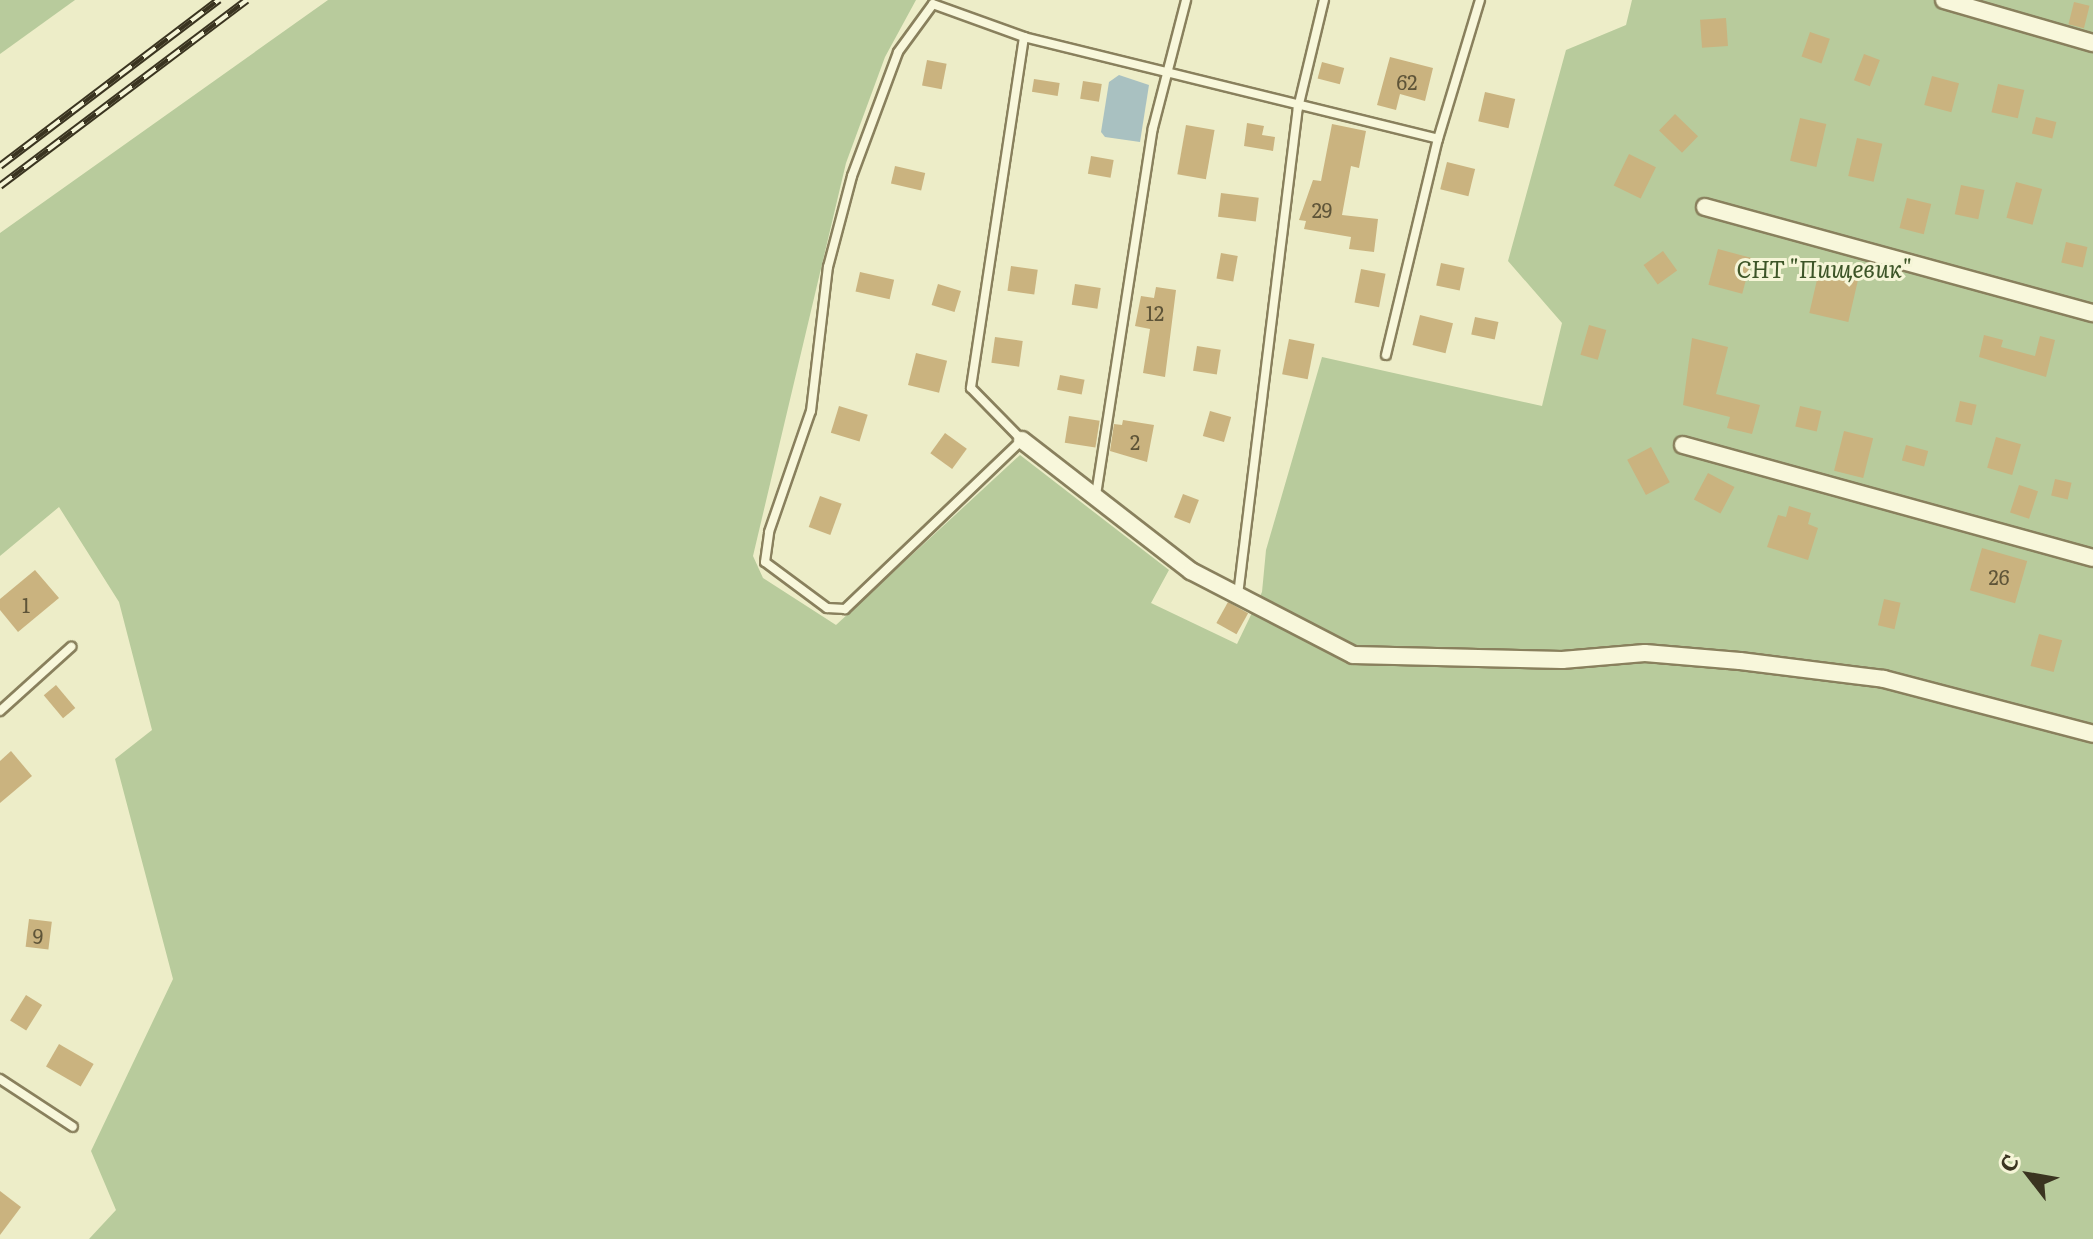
<!DOCTYPE html>
<html>
<head>
<meta charset="utf-8">
<style>
	body { margin:0 }
	#map { position:relative; width:2093px; height:1239px; overflow:hidden; background:#ededc8; font-family:Literata,serif }
	div>[style] { position:absolute }
	.green>* { inset:0; background:#b8cb9c }
	.water>* { inset:0; background:#a9c1c1 }
	.building>* { inset:0; background:#cab37f; transform-origin:0 0 }
	.roads { filter:drop-shadow(2px 0 #89805d) drop-shadow(-2px 0 #89805d) drop-shadow(0 2px #89805d) drop-shadow(0 -2px #89805d) }
	.lane>* { height:8px; margin:-4px; padding:0 4px; transform-origin:4px; border-radius:4px; background:#f8f7db }
	.street>* { height:16px; margin:-8px; padding:0 8px; transform-origin:8px; border-radius:8px; background:#f8f7db }
	.rail>* { height:8px; margin-top:-4px; transform-origin:0; background:repeating-linear-gradient(90deg,#f5f5d7 0 15px,#3a3420 0 30px); box-sizing:border-box; border-block:2px solid #3a3420 }
	span { translate:-50% -50%; white-space:nowrap; text-align:center; line-height:1.15; -webkit-text-stroke:6px #f5f5d7; paint-order:stroke }
	.number-label { font-size:20px; color:#5e5438 }
	.number-label span { -webkit-text-stroke-width:0 }
	.park-label { font-size:24px; color:#3d5528; font-style:italic }
	.north { position:absolute; left:1989px; top:1135px; width:80px; height:80px; -webkit-text-stroke:6px #f5f5d7; paint-order:stroke; rotate:301deg; font-size:22px; font-weight:700; line-height:32px; text-align:center; color:#3a3420 }
	.north::after { content:''; display:block; margin:auto; width:28px; height:36px; background:#3a3420; clip-path:polygon(50% 0,100% 100%,50% 72%,0 100%) }
</style>
</head>
<body>
<div id="map">
	<div class="green">
		<i style="clip-path:polygon(0 0,75px 0,0 54px)"></i>
		<i style="clip-path:polygon(328px 0,916px 0,885px 57px,846px 163px,753px 556px,763px 578px,836px 625px,1020px 455px,1169px 570px,1151px 603px,1237px 644px,1262px 592px,1266px 550px,1322px 357px,1542px 406px,1562px 323px,1508px 261px,1566px 50px,1626px 25px,1632px 0,2093px 0,2093px 1239px,89px 1239px,116px 1210px,91px 1151px,173px 979px,115px 759px,152px 730px,119px 602px,59px 507px,0 556px,0 233px)"></i>
	</div>
	<div class="water">
		<i style="clip-path:polygon(1119px 75px,1149px 85px,1140px 142px,1105px 137px,1101px 132px,1109px 82px)"></i>
	</div>
	<div class="building">
		<i style="left:2074px;top:2px;width:16px;height:23px;rotate:14deg"></i>
		<i style="left:1726px;top:18px;width:28px;height:26px;rotate:86deg"></i>
		<i style="left:1810px;top:32px;width:21px;height:26px;rotate:19deg"></i>
		<i style="left:1864px;top:54px;width:17px;height:28px;rotate:21deg"></i>
		<i style="clip-path:polygon(1390px 57px,1433px 68px,1425px 101px,1400px 94px,1396px 110px,1377px 105px)"></i>
		<i style="left:927px;top:60px;width:20px;height:26px;rotate:11deg"></i>
		<i style="left:1322px;top:62px;width:23px;height:17px;rotate:15deg"></i>
		<i style="left:1932px;top:76px;width:28px;height:30px;rotate:15deg"></i>
		<i style="left:1034px;top:79px;width:26px;height:13px;rotate:9deg"></i>
		<i style="left:1083px;top:81px;width:19px;height:18px;rotate:9deg"></i>
		<i style="left:1998px;top:84px;width:27px;height:29px;rotate:13deg"></i>
		<i style="left:1485px;top:92px;width:31px;height:30px;rotate:13deg"></i>
		<i style="left:1675px;top:114px;width:32px;height:23px;rotate:44deg"></i>
		<i style="left:2036px;top:117px;width:21px;height:17px;rotate:14deg"></i>
		<i style="left:1800px;top:118px;width:27px;height:44px;rotate:13deg"></i>
		<i style="clip-path:polygon(1247px 123px,1264px 126px,1262px 135px,1275px 137px,1273px 151px,1244px 146px)"></i>
		<i style="clip-path:polygon(1332px 124px,1366px 131px,1359px 168px,1351px 166px,1342px 215px,1378px 219px,1374px 252px,1349px 249px,1351px 237px,1304px 229px,1306px 221px,1299px 220px,1313px 180px,1321px 181px)"></i>
		<i style="left:1186px;top:125px;width:29px;height:50px;rotate:10deg"></i>
		<i style="left:1857px;top:138px;width:26px;height:39px;rotate:13deg"></i>
		<i style="left:1629px;top:154px;width:30px;height:35px;rotate:26deg"></i>
		<i style="left:1091px;top:156px;width:23px;height:18px;rotate:10deg"></i>
		<i style="left:1447px;top:162px;width:29px;height:28px;rotate:14deg"></i>
		<i style="left:895px;top:166px;width:31px;height:18px;rotate:13deg"></i>
		<i style="left:2016px;top:182px;width:27px;height:37px;rotate:15deg"></i>
		<i style="left:1961px;top:185px;width:24px;height:30px;rotate:12deg"></i>
		<i style="left:1221px;top:193px;width:38px;height:24px;rotate:7deg"></i>
		<i style="left:1907px;top:198px;width:25px;height:31px;rotate:14deg"></i>
		<i style="left:2066px;top:242px;width:22px;height:21px;rotate:13deg"></i>
		<i style="left:1718px;top:249px;width:35px;height:37px;rotate:15deg"></i>
		<i style="left:1663px;top:251px;width:24px;height:24px;rotate:54deg"></i>
		<i style="left:1221px;top:253px;width:17px;height:26px;rotate:10deg"></i>
		<i style="left:1441px;top:263px;width:24px;height:23px;rotate:12deg"></i>
		<i style="left:1011px;top:266px;width:27px;height:25px;rotate:8deg"></i>
		<i style="left:1361px;top:269px;width:25px;height:34px;rotate:11deg"></i>
		<i style="left:1819px;top:271px;width:40px;height:43px;rotate:13deg"></i>
		<i style="left:860px;top:272px;width:35px;height:20px;rotate:13deg"></i>
		<i style="left:938px;top:284px;width:24px;height:22px;rotate:17deg"></i>
		<i style="left:1075px;top:284px;width:26px;height:21px;rotate:9deg"></i>
		<i style="clip-path:polygon(1156px 287px,1176px 290px,1165px 377px,1143px 373px,1150px 329px,1135px 326px,1141px 296px,1154px 298px)"></i>
		<i style="left:1420px;top:315px;width:34px;height:31px;rotate:14deg"></i>
		<i style="left:1475px;top:317px;width:24px;height:18px;rotate:12deg"></i>
		<i style="left:1589px;top:325px;width:18px;height:31px;rotate:16deg"></i>
		<i style="clip-path:polygon(1984px 335px,2003px 340px,2001px 347px,2035px 356px,2040px 336px,2055px 340px,2046px 377px,1979px 357px)"></i>
		<i style="left:995px;top:337px;width:28px;height:26px;rotate:8deg"></i>
		<i style="clip-path:polygon(1692px 338px,1728px 347px,1716px 394px,1760px 405px,1752px 434px,1727px 428px,1730px 417px,1683px 405px)"></i>
		<i style="left:1289px;top:339px;width:26px;height:36px;rotate:11deg"></i>
		<i style="left:1197px;top:346px;width:24px;height:25px;rotate:9deg"></i>
		<i style="left:916px;top:353px;width:32px;height:33px;rotate:14deg"></i>
		<i style="left:1060px;top:375px;width:25px;height:15px;rotate:11deg"></i>
		<i style="left:1960px;top:401px;width:17px;height:21px;rotate:13deg"></i>
		<i style="left:839px;top:406px;width:30px;height:28px;rotate:17deg"></i>
		<i style="left:1800px;top:406px;width:22px;height:21px;rotate:13deg"></i>
		<i style="left:1210px;top:411px;width:22px;height:26px;rotate:16deg"></i>
		<i style="left:1069px;top:416px;width:31px;height:27px;rotate:9deg"></i>
		<i style="clip-path:polygon(1123px 420px,1154px 425px,1147px 462px,1110px 451px,1114px 424px,1122px 425px)"></i>
		<i style="left:1844px;top:431px;width:30px;height:41px;rotate:14deg"></i>
		<i style="left:945px;top:433px;width:27px;height:25px;rotate:36deg"></i>
		<i style="left:1996px;top:437px;width:26px;height:32px;rotate:16deg"></i>
		<i style="left:1906px;top:445px;width:23px;height:16px;rotate:15deg"></i>
		<i style="left:1651px;top:447px;width:40px;height:27px;rotate:62deg"></i>
		<i style="left:1708px;top:473px;width:30px;height:30px;rotate:28deg"></i>
		<i style="left:2055px;top:479px;width:17px;height:17px;rotate:13deg"></i>
		<i style="left:2019px;top:485px;width:20px;height:29px;rotate:18deg"></i>
		<i style="left:1183px;top:494px;width:17px;height:25px;rotate:21deg"></i>
		<i style="left:820px;top:496px;width:23px;height:33px;rotate:20deg"></i>
		<i style="clip-path:polygon(1789px 506px,1811px 513px,1808px 524px,1818px 528px,1808px 560px,1767px 547px,1778px 515px,1786px 517px)"></i>
		<i style="left:1982px;top:548px;width:47px;height:44px;rotate:16deg"></i>
		<i style="clip-path:polygon(35px 570px,59px 598px,18px 632px,0 610px,0 599px)"></i>
		<i style="left:1884px;top:599px;width:17px;height:27px;rotate:13deg"></i>
		<i style="left:1228px;top:602px;width:23px;height:24px;rotate:29deg"></i>
		<i style="left:2039px;top:634px;width:24px;height:33px;rotate:15deg"></i>
		<i style="left:56px;top:685px;width:30px;height:16px;rotate:50deg"></i>
		<i style="clip-path:polygon(11px 751px,32px 776px,0 803px,0 761px)"></i>
		<i style="left:29px;top:919px;width:23px;height:28px;rotate:7deg"></i>
		<i style="left:26px;top:995px;width:19px;height:30px;rotate:32deg"></i>
		<i style="left:59px;top:1044px;width:40px;height:26px;rotate:30deg"></i>
		<i style="clip-path:polygon(0 1191px,21px 1207px,0 1235px)"></i>
	</div>
	<div class="roads">
		<div class="lane">
			<i style="left:1024px;top:37px;width:355px;rotate:98.6deg"></i>
			<i style="left:971px;top:388px;width:73px;rotate:45.6deg"></i>
			<i style="left:1022px;top:440px;width:245px;rotate:136.3deg"></i>
			<i style="left:845px;top:609px;width:18px;rotate:-177deg"></i>
			<i style="left:827px;top:608px;width:77px;rotate:-143.4deg"></i>
			<i style="left:765px;top:562px;width:30px;rotate:-82deg"></i>
			<i style="left:769px;top:532px;width:128px;rotate:-70.9deg"></i>
			<i style="left:811px;top:411px;width:145px;rotate:-83.3deg"></i>
			<i style="left:828px;top:267px;width:94px;rotate:-75.2deg"></i>
			<i style="left:852px;top:176px;width:132px;rotate:-69.6deg"></i>
			<i style="left:898px;top:52px;width:59px;rotate:-53.9deg"></i>
			<i style="left:933px;top:4px;width:97px;rotate:19.9deg"></i>
			<i style="left:1024px;top:37px;width:426px;rotate:13.8deg"></i>
			<i style="left:1386px;top:355px;width:222px;rotate:-76.5deg"></i>
			<i style="left:1438px;top:139px;width:145px;rotate:-73.2deg"></i>
			<i style="left:1096px;top:495px;width:371px;rotate:-81.2deg"></i>
			<i style="left:1153px;top:128px;width:132px;rotate:-75.5deg"></i>
			<i style="left:1238px;top:595px;width:491px;rotate:-83deg"></i>
			<i style="left:1298px;top:108px;width:111px;rotate:-76.5deg"></i>
			<i style="left:0;top:711px;width:96px;rotate:-42deg"></i>
			<i style="left:0;top:1079px;width:87px;rotate:33.3deg"></i>
		</div>
		<div class="street">
			<i style="left:1944px;top:0;width:155px;rotate:16.1deg"></i>
			<i style="left:1705px;top:207px;width:402px;rotate:15.3deg"></i>
			<i style="left:1022px;top:440px;width:214px;rotate:37.8deg"></i>
			<i style="left:1191px;top:571px;width:182px;rotate:27.4deg"></i>
			<i style="left:1353px;top:655px;width:209px;rotate:1.4deg"></i>
			<i style="left:1562px;top:660px;width:83px;rotate:-4.8deg"></i>
			<i style="left:1645px;top:653px;width:95px;rotate:4.8deg"></i>
			<i style="left:1740px;top:661px;width:145px;rotate:7.1deg"></i>
			<i style="left:1884px;top:679px;width:216px;rotate:14.7deg"></i>
			<i style="left:1683px;top:445px;width:425px;rotate:15.4deg"></i>
		</div>
	</div>
	<div class="rail">
		<i style="left:0;top:166px;width:275px;rotate:-37.2deg"></i>
		<i style="left:0;top:186px;width:309px;rotate:-37deg"></i>
	</div>
	<div class="number-label">
		<span style="left:1407px;top:81px">62</span>
		<span style="left:1322px;top:209px">29</span>
		<span style="left:1155px;top:312px">12</span>
		<span style="left:1135px;top:441px">2</span>
		<span style="left:1999px;top:576px">26</span>
		<span style="left:26px;top:604px">1</span>
		<span style="left:38px;top:935px">9</span>
	</div>
	<div class="park-label">
		<span style="left:1824px;top:268px">СНТ "Пищевик"</span>
	</div>
	<div class="north">С</div>
</div>
</body>
</html>
